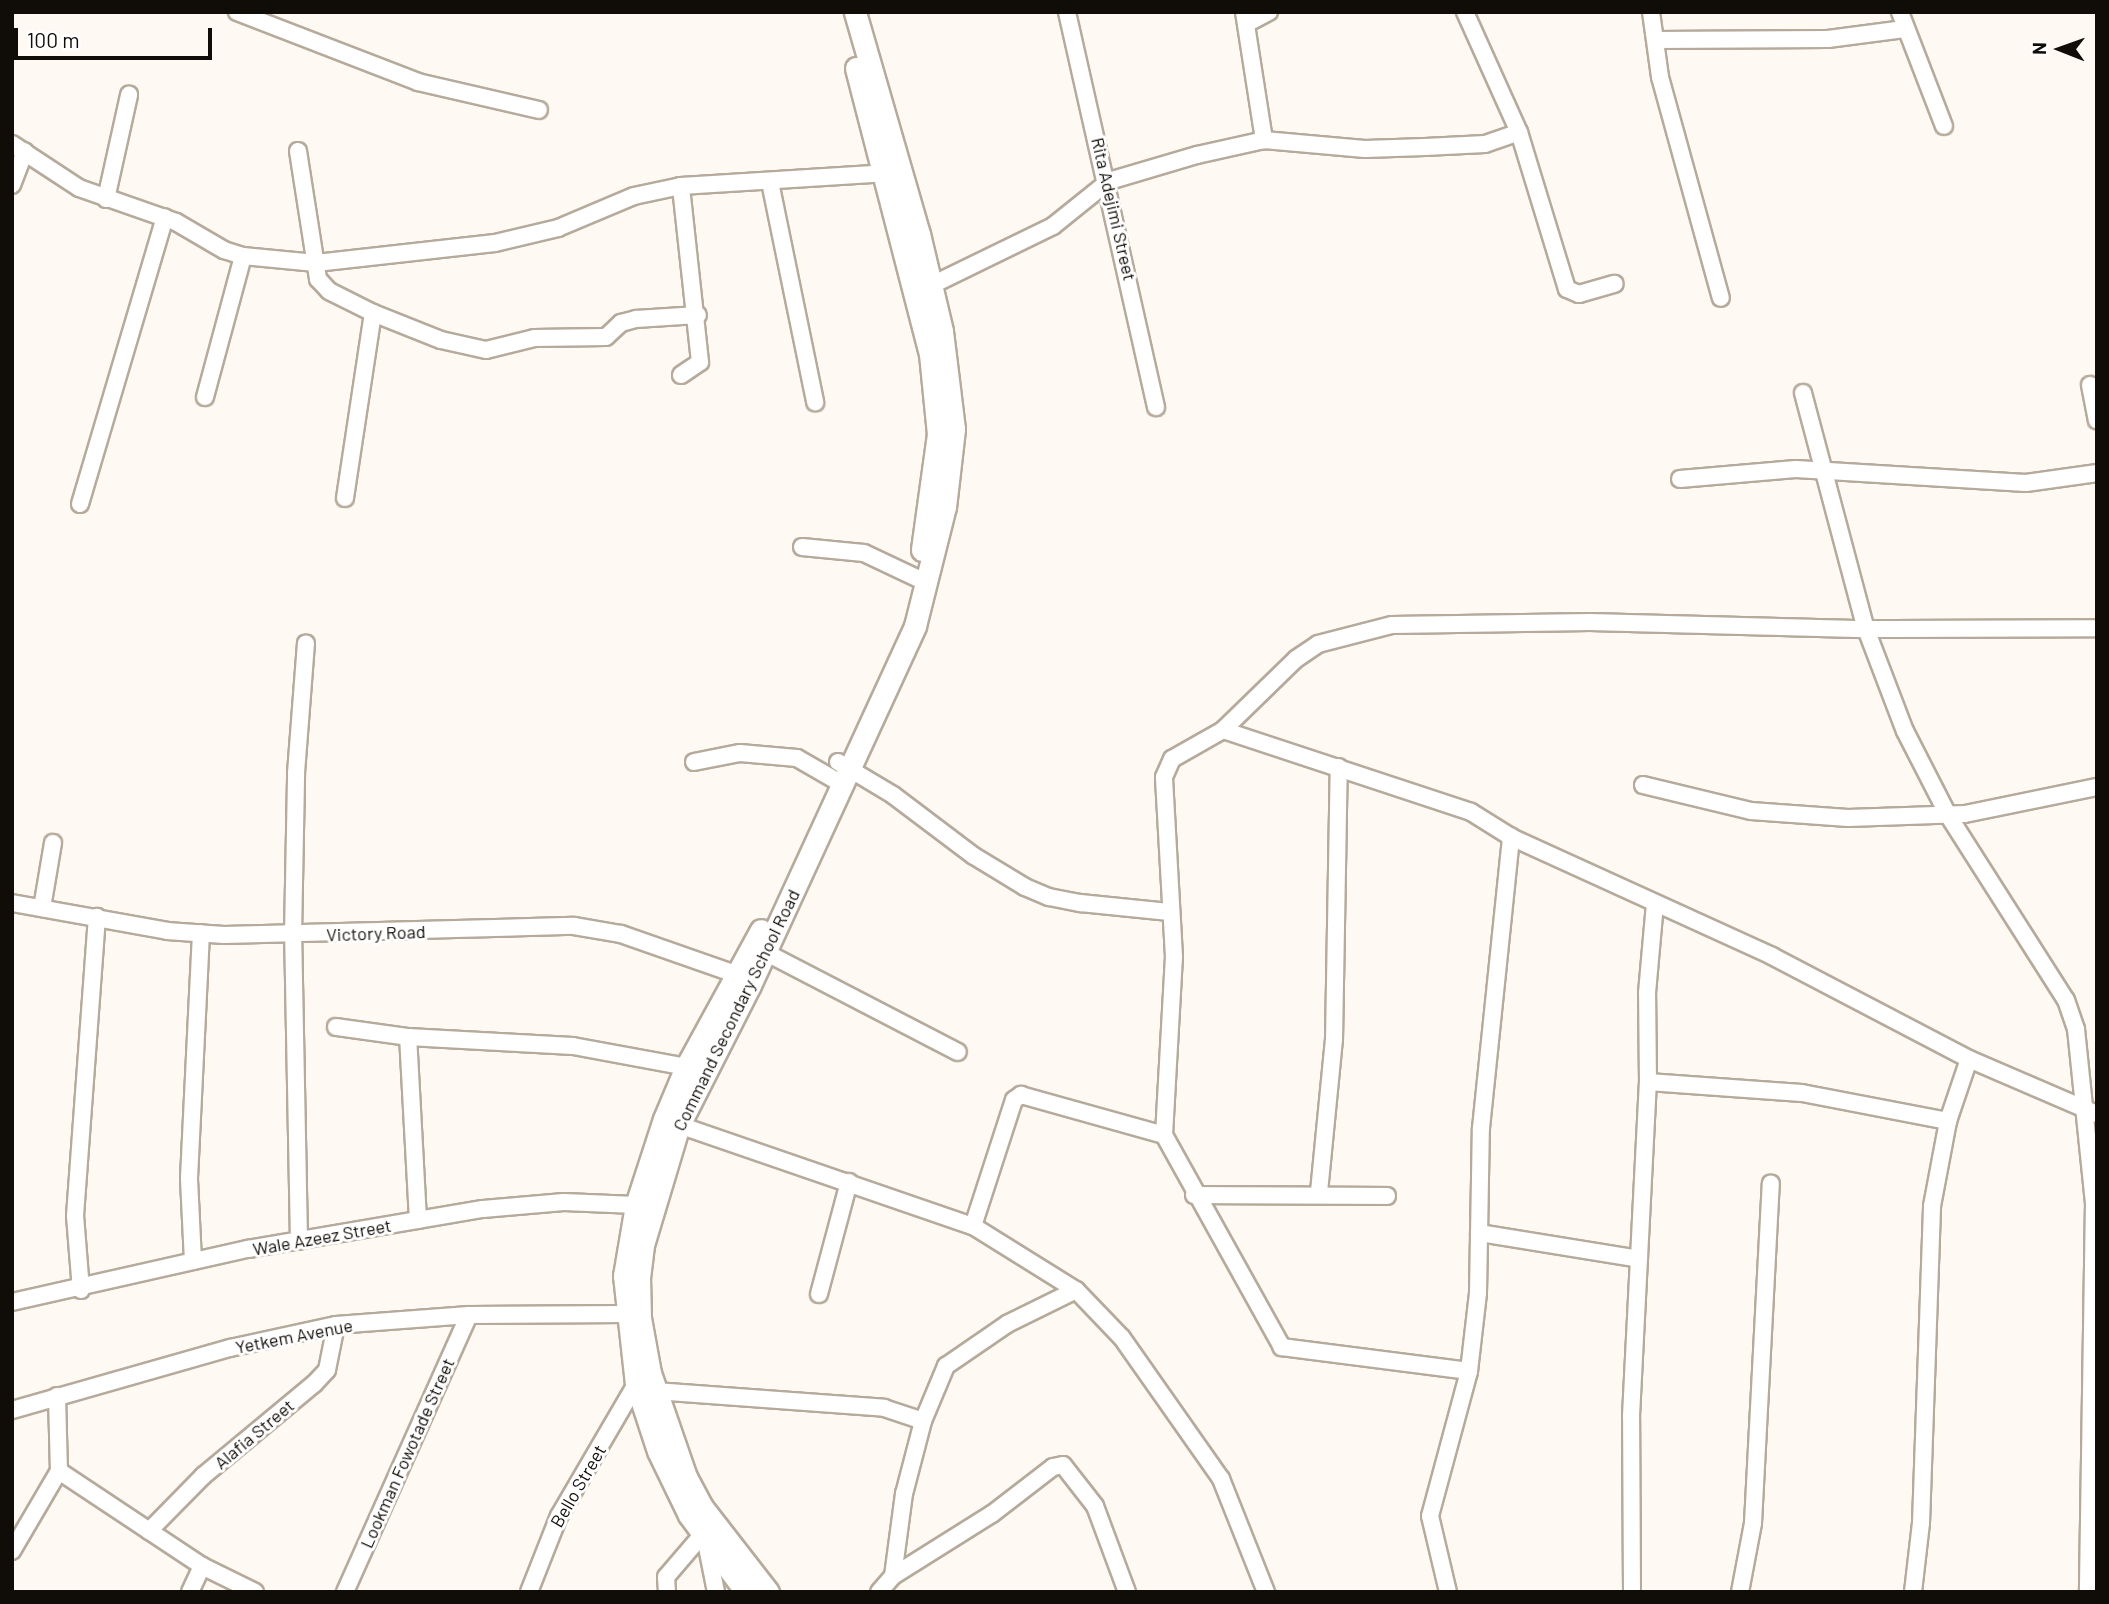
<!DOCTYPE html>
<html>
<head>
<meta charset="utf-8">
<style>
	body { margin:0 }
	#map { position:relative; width:2109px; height:1604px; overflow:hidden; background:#fef9f3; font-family:Barlow,sans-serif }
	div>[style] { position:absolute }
	.roads { filter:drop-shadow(2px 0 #b5aa9b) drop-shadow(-2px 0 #b5aa9b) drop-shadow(0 2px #b5aa9b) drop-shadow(0 -2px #b5aa9b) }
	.minor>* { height:16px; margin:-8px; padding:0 8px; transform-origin:8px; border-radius:8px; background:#fff }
	.major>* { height:21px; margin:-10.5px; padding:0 10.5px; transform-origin:10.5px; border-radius:10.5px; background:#fff }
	span { translate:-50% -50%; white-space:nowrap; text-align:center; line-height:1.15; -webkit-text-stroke:6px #fff; paint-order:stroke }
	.street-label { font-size:18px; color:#100c07 }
	.frame { position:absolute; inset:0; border:14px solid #100c07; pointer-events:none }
	.north { position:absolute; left:2025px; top:14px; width:70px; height:70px; -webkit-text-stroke:5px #fff; paint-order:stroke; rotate:271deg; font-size:19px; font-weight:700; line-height:28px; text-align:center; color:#100c07 }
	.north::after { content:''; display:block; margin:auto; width:24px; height:32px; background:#100c07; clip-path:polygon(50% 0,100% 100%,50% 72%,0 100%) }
	.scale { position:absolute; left:14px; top:28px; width:198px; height:32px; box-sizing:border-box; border:4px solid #100c07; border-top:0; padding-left:9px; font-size:21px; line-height:24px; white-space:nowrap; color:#100c07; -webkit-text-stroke:5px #fff; paint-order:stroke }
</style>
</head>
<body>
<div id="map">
	<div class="roads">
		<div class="minor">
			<i style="left:237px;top:12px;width:194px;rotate:21.1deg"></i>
			<i style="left:418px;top:82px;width:124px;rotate:13deg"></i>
			<i style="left:1067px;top:12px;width:405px;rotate:77.3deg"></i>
			<i style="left:1244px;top:12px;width:130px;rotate:81.1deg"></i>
			<i style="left:1465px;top:12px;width:132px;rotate:65.8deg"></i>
			<i style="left:1519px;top:132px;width:164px;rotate:73deg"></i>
			<i style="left:1567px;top:289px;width:13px;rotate:23deg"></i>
			<i style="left:1579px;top:294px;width:37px;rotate:-16deg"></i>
			<i style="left:1651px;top:12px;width:66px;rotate:82.1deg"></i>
			<i style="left:1660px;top:77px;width:229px;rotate:74.6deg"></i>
			<i style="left:1900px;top:12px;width:122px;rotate:68.9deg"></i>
			<i style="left:1248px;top:23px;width:24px;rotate:-28deg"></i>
			<i style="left:1656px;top:40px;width:172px;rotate:-0.3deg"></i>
			<i style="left:1828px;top:39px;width:77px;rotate:-7.5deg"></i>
			<i style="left:12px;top:144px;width:80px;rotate:33.3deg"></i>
			<i style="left:79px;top:188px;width:103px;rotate:19.3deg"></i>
			<i style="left:176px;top:222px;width:56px;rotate:30.3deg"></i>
			<i style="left:224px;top:250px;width:20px;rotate:18deg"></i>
			<i style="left:243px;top:256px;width:73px;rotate:5.5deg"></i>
			<i style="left:316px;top:263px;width:180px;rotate:-6.4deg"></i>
			<i style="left:495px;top:243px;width:65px;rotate:-13.4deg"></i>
			<i style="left:558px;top:228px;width:82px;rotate:-22.8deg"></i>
			<i style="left:634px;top:196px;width:48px;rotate:-12deg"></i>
			<i style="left:681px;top:186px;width:204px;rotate:-3.6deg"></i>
			<i style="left:298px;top:151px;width:130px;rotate:81.1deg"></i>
			<i style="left:318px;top:279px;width:16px;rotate:47deg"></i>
			<i style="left:329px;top:291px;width:49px;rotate:26.6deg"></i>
			<i style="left:373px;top:313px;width:73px;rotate:21.7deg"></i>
			<i style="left:441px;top:340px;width:46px;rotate:12.5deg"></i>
			<i style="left:486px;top:350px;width:49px;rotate:-14deg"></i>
			<i style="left:534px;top:338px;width:72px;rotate:-0.8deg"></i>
			<i style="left:606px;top:337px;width:21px;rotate:-43deg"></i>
			<i style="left:621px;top:323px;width:16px;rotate:-15deg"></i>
			<i style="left:636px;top:319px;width:62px;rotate:-3.7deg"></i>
			<i style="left:770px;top:182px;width:225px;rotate:78.4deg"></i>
			<i style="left:12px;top:185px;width:36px;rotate:-69deg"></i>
			<i style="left:106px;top:199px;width:107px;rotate:-77.5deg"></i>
			<i style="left:932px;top:285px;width:135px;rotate:-26deg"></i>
			<i style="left:1053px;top:226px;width:72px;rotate:-38.8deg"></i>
			<i style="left:1109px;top:181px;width:92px;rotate:-16.5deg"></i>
			<i style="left:1197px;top:155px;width:69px;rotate:-12.6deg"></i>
			<i style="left:1264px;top:140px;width:101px;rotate:5.1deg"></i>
			<i style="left:1365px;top:149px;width:60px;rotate:-1.9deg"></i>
			<i style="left:1425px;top:147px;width:60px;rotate:-2.9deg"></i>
			<i style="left:1485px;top:144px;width:36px;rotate:-19deg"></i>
			<i style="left:681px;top:375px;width:23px;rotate:-34deg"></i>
			<i style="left:700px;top:362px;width:177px;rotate:-96.2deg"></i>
			<i style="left:2090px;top:385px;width:36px;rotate:79deg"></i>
			<i style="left:1803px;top:393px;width:244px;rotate:75.1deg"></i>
			<i style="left:1866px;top:629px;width:109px;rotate:69.1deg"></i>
			<i style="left:1905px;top:731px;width:94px;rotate:62.9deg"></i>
			<i style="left:1948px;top:815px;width:219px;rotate:57.5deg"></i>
			<i style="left:2066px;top:1000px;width:31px;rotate:71deg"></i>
			<i style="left:2076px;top:1029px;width:174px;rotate:84.1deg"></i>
			<i style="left:2094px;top:1202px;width:390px;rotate:90.9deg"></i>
			<i style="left:205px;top:397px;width:146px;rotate:-74.9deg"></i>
			<i style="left:1680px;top:479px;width:116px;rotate:-4.9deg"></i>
			<i style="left:1796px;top:469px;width:230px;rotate:3.5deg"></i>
			<i style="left:2026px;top:483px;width:72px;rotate:-8deg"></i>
			<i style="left:345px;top:498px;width:187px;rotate:-81.4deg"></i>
			<i style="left:80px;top:504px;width:299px;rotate:-73.5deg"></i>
			<i style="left:802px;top:547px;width:62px;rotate:5.5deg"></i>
			<i style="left:864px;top:553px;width:59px;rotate:25.3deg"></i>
			<i style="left:1223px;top:730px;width:102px;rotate:-44.2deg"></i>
			<i style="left:1296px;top:659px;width:27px;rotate:-34deg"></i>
			<i style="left:1318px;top:644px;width:76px;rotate:-14.4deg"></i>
			<i style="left:1392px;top:625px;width:198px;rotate:-0.9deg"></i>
			<i style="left:1590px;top:622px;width:276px;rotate:1.5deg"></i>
			<i style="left:1866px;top:629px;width:231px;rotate:-0.2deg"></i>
			<i style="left:694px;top:762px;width:47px;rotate:-11.1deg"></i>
			<i style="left:740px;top:753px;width:57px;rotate:5deg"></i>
			<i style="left:797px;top:758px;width:52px;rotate:30deg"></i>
			<i style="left:838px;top:762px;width:64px;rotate:31deg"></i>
			<i style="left:893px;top:795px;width:101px;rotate:37deg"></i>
			<i style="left:974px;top:856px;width:60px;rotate:31.3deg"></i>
			<i style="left:1025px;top:887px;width:26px;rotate:23deg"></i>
			<i style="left:1049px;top:897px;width:33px;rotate:11deg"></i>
			<i style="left:1081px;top:903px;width:88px;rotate:5.8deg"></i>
			<i style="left:1643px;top:785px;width:111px;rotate:13.5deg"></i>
			<i style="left:1751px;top:811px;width:97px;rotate:4.1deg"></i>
			<i style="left:1848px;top:818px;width:117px;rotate:-2deg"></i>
			<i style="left:1965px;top:814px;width:135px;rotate:-11.6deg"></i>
			<i style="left:12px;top:903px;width:158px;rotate:10.2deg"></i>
			<i style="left:167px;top:931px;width:57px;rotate:4deg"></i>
			<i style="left:224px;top:935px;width:350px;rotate:-1.5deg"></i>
			<i style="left:574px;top:926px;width:48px;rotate:9.7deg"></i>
			<i style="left:621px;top:934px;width:121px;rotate:19.3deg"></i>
			<i style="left:42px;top:908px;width:66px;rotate:-80.4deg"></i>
			<i style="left:765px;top:952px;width:217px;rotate:27.4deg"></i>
			<i style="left:336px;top:1027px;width:73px;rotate:7.9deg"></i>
			<i style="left:1648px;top:1082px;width:154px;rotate:4.1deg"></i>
			<i style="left:1802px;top:1093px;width:149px;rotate:10.9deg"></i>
			<i style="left:679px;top:1125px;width:311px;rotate:19deg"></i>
			<i style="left:973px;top:1226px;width:121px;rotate:31.9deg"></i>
			<i style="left:1076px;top:1290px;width:66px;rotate:46.2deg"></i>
			<i style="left:1122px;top:1338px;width:172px;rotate:54.9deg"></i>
			<i style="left:1221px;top:1479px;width:122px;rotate:68.3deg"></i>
			<i style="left:1319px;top:1192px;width:153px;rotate:-84.4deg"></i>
			<i style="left:1334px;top:1040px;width:273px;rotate:-89deg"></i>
			<i style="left:1194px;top:1195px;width:193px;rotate:0.3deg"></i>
			<i style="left:418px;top:1220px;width:183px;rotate:-93.1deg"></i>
			<i style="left:408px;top:1037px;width:165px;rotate:3.1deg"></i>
			<i style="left:573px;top:1046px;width:115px;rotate:10.5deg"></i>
			<i style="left:973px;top:1226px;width:133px;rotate:-72deg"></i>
			<i style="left:1014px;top:1100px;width:9px;rotate:-36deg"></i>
			<i style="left:1021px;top:1095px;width:148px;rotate:15.6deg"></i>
			<i style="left:1479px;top:1233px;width:162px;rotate:9.2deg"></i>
			<i style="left:299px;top:1241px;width:306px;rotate:-91.1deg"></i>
			<i style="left:293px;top:935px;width:162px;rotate:-88.9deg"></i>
			<i style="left:296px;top:773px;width:130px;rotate:-85.6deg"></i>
			<i style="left:193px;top:1261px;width:83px;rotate:-92.8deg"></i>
			<i style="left:189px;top:1178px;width:245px;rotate:-87.2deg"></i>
			<i style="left:81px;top:1290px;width:74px;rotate:-94.6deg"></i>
			<i style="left:75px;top:1216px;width:300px;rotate:-85.8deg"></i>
			<i style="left:819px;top:1294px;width:116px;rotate:-75deg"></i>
			<i style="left:12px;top:1302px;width:242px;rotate:-12.7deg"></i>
			<i style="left:248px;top:1249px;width:238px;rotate:-9.7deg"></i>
			<i style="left:483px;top:1209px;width:81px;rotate:-4.9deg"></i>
			<i style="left:564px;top:1202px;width:72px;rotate:2.4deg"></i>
			<i style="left:1469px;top:1371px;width:189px;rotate:-172.7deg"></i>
			<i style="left:1282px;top:1347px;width:243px;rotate:-119.1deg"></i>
			<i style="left:1164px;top:1135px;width:178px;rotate:-86.8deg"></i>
			<i style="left:1174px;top:957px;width:180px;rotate:-93.2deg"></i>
			<i style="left:1164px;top:777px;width:20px;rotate:-66deg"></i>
			<i style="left:1172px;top:759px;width:59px;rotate:-29.6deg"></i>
			<i style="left:1223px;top:730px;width:261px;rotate:18.3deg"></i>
			<i style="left:1471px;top:812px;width:47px;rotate:32deg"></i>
			<i style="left:1511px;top:837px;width:287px;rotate:24.5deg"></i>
			<i style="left:1772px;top:956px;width:222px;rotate:27.6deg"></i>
			<i style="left:1969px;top:1059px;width:139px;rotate:23.3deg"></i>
			<i style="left:655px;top:1391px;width:230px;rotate:4.2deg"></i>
			<i style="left:884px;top:1408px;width:41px;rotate:18.4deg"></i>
			<i style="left:57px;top:1396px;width:75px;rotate:88.5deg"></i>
			<i style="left:59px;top:1471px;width:172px;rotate:33.6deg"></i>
			<i style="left:202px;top:1566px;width:59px;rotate:26.1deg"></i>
			<i style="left:12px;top:1410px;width:227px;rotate:-15.9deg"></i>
			<i style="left:230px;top:1348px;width:108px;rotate:-12.2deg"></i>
			<i style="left:336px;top:1325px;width:133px;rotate:-4.3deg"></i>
			<i style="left:469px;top:1315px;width:157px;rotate:-0.4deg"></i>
			<i style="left:149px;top:1531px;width:77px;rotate:-45.5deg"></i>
			<i style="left:203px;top:1476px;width:144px;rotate:-39.7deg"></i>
			<i style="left:314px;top:1384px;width:19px;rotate:-47deg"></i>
			<i style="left:327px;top:1370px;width:46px;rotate:-78.7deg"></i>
			<i style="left:706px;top:1542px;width:51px;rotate:78.7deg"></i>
			<i style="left:12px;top:1551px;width:93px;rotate:-59.6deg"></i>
			<i style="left:893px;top:1576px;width:83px;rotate:-82.4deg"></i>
			<i style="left:904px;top:1494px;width:75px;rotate:-75.4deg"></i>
			<i style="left:923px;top:1421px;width:60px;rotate:-67.3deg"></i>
			<i style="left:946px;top:1366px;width:74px;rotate:-34.5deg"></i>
			<i style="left:1007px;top:1324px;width:77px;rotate:-26.2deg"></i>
			<i style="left:190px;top:1592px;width:29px;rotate:-65deg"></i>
			<i style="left:345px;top:1592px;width:303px;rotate:-65.9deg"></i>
			<i style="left:529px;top:1592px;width:82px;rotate:-68.5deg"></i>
			<i style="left:559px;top:1516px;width:153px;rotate:-59.7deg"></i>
			<i style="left:667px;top:1592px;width:15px;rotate:-94deg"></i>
			<i style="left:666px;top:1577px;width:55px;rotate:-49.4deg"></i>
			<i style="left:879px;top:1592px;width:21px;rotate:-49deg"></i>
			<i style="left:893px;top:1576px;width:117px;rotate:-32.1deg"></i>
			<i style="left:992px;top:1514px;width:77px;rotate:-37.6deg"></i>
			<i style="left:1053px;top:1467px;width:10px;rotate:-11deg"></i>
			<i style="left:1063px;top:1465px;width:52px;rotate:52deg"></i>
			<i style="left:1095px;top:1506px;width:92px;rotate:69.6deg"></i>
			<i style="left:1448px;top:1592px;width:78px;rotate:-103.3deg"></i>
			<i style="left:1430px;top:1516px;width:150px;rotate:-74.9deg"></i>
			<i style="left:1469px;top:1371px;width:79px;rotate:-83.4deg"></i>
			<i style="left:1478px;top:1293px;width:165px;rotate:-89deg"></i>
			<i style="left:1481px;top:1128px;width:293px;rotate:-84.1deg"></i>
			<i style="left:1632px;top:1592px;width:176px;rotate:-90.3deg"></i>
			<i style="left:1631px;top:1416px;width:334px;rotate:-87.1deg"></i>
			<i style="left:1648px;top:1082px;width:89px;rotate:-90.6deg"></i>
			<i style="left:1647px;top:993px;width:89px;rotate:-84.9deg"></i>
			<i style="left:1740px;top:1592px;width:70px;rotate:-79.3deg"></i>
			<i style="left:1753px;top:1523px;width:340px;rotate:-87deg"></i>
			<i style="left:1913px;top:1592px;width:69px;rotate:-83.4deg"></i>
			<i style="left:1921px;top:1523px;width:317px;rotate:-88deg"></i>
			<i style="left:1932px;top:1206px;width:86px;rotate:-79.3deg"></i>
			<i style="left:1948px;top:1121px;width:65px;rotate:-71.3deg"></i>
		</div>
		<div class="major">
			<i style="left:856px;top:68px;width:295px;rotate:75.5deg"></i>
			<i style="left:930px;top:354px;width:80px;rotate:84.3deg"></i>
			<i style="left:938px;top:434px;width:117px;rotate:97.9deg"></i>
			<i style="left:746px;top:1592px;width:96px;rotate:-126.5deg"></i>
			<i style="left:689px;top:1515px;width:71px;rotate:-115.8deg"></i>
			<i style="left:658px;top:1451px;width:71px;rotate:-108.2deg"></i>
			<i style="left:636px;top:1384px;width:109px;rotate:-96.3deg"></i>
			<i style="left:624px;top:1276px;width:72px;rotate:-80.4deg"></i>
			<i style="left:636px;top:1205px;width:90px;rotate:-72deg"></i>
			<i style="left:664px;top:1119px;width:56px;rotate:-67.1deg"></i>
			<i style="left:686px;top:1067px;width:156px;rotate:-61.3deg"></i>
			<i style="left:768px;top:1592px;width:108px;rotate:-127.8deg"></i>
			<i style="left:702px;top:1507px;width:34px;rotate:-118deg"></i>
			<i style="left:686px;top:1477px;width:110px;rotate:-109.1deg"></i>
			<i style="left:650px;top:1373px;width:56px;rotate:-100.3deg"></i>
			<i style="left:640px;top:1318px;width:40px;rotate:-91.4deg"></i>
			<i style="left:639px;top:1278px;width:33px;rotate:-83deg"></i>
			<i style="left:643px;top:1245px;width:125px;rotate:-73.3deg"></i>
			<i style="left:679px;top:1125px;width:157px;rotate:-63.1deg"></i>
			<i style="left:750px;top:985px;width:395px;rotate:-65.3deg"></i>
			<i style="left:915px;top:626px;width:123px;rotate:-75.9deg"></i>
			<i style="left:945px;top:507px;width:79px;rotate:-83.4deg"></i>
			<i style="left:954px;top:429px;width:99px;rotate:-97deg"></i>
			<i style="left:942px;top:331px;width:100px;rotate:-103.3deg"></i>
			<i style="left:919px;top:234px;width:231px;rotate:-106.1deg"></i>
		</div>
	</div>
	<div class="street-label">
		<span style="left:1114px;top:209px;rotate:77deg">Rita Adejimi Street</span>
		<span style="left:376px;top:933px;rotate:-2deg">Victory Road</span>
		<span style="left:736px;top:1010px;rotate:-64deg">Command Secondary School Road</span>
		<span style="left:322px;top:1237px;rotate:-10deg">Wale Azeez Street</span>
		<span style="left:294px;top:1336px;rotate:-11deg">Yetkem Avenue</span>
		<span style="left:254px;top:1434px;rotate:-40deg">Alafia Street</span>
		<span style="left:407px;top:1453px;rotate:-66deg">Lookman Fowotade Street</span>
		<span style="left:578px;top:1486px;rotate:-60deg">Bello Street</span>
	</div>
	<div class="frame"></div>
	<div class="north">N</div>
	<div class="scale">100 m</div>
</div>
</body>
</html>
